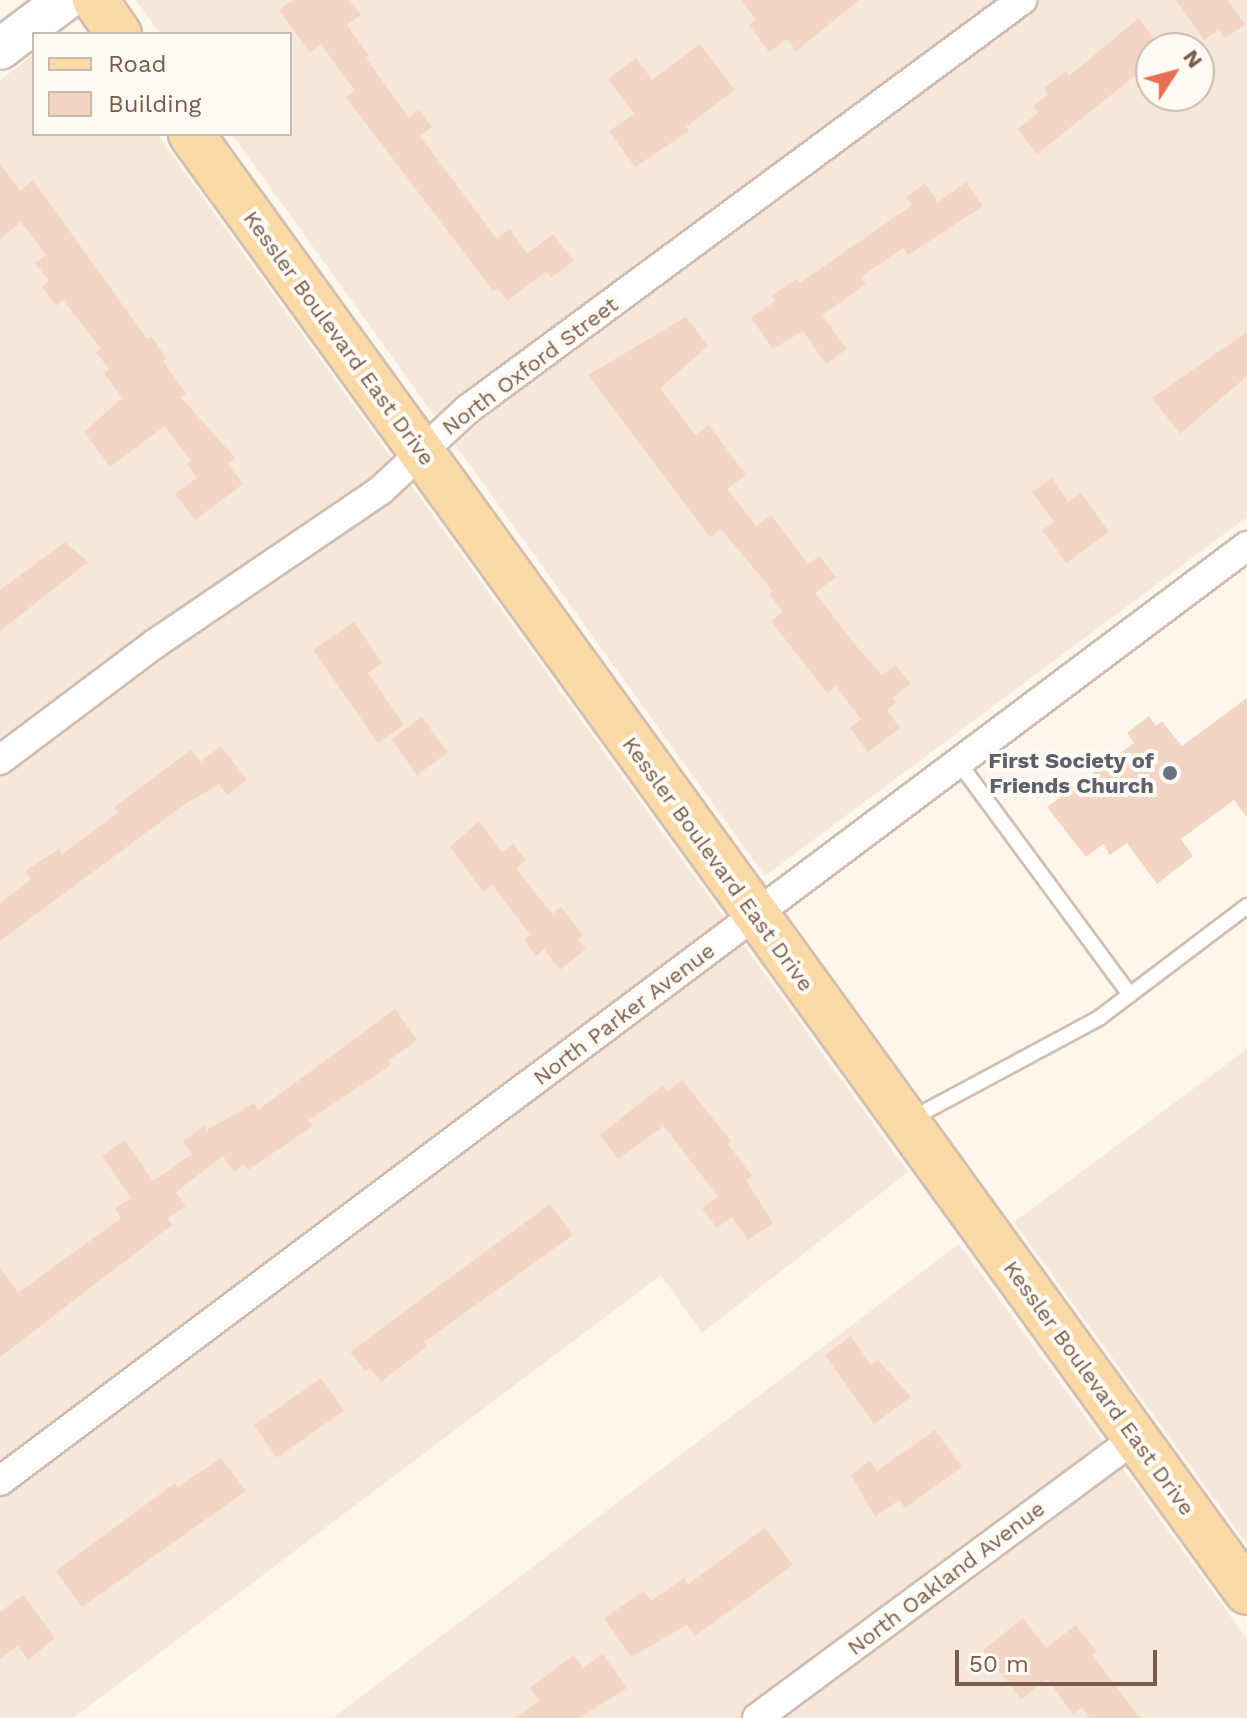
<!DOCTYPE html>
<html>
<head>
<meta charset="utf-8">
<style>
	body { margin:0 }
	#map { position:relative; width:1247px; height:1718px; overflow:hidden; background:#fdf6ec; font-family:"Work Sans",sans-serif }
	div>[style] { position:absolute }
	.residential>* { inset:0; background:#f5e8da }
	.building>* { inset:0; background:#f3d5c3; transform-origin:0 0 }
	.roads { filter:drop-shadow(2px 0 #d1beb0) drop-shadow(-2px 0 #d1beb0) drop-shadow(0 2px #d1beb0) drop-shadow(0 -2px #d1beb0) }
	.lane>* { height:14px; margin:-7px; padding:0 7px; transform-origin:7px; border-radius:7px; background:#fff }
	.street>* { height:28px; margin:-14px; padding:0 14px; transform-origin:14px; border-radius:14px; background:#fff }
	.secondary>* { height:40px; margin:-20px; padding:0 20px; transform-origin:20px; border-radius:20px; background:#fff }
	.primary>* { height:44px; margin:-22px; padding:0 22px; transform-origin:22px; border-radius:22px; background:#fbd9a5 }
	.dots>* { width:22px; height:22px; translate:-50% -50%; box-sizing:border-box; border:4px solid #fffaf3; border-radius:50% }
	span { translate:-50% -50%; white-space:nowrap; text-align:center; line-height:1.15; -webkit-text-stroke:8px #fffaf3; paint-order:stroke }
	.street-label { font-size:22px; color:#7a5c4d }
	.worship-label { font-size:22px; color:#5b616d; font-weight:700 }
	.right { translate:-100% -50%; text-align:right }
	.legend { position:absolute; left:32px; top:32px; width:260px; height:104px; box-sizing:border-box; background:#fffaf3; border:2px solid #cabbb1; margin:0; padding:10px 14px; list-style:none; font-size:24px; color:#7a5c4d }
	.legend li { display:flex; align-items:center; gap:16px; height:40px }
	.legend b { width:40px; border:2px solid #cabbb1 }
	.north { position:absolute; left:1135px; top:32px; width:80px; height:80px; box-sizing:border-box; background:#fffaf3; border:2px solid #cabbb1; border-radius:50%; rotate:54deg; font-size:22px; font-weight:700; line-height:32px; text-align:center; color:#7a5c4d }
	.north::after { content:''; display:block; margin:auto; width:28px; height:36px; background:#e76f51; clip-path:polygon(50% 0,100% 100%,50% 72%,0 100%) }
	.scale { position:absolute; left:955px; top:1650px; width:202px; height:36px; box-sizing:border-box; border:4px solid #7a5c4d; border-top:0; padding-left:10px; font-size:24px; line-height:28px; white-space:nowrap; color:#7a5c4d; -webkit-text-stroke:6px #fffaf3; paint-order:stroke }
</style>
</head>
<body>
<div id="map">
	<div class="residential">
		<i style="clip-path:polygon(evenodd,136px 0,1247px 0,1247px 517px,765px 876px,232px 134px,290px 134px,290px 34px,160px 34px,136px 0,1151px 48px,1199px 48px,1199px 96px,1151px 96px,1151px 48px)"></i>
		<i style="clip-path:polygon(34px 54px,34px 134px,157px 134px,908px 1172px,702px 1333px,661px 1275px,73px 1718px,0 1718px,0 80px)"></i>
		<i style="clip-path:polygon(1247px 1049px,1247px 1544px,1014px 1222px)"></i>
		<i style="clip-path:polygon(959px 1244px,1247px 1639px,1247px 1718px,333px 1718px)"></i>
	</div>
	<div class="building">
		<i style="clip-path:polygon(293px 0,350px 0,361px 15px,347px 25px,369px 56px,366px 58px,409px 118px,419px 110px,432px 127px,420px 136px,497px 239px,510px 229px,527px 254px,553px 234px,574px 261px,551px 278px,546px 272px,507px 301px,498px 288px,493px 291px,346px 97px,355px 91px,321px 44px,310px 53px,279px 10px)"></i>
		<i style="clip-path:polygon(741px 0,859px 0,796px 51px,787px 39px,769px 52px,749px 25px,756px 20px)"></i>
		<i style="clip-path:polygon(1176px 0,1228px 0,1245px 25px,1225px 38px,1219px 30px,1204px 40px)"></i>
		<i style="clip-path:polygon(1139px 18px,1161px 48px,1151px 48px,1151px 96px,1136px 75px,1037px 154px,1018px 129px,1038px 113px,1033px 106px,1048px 94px,1044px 88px,1066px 71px,1069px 76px)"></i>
		<i style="clip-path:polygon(700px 44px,735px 90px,686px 127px,689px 131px,635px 167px,609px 131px,634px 114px,608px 79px,636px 58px,652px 80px)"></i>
		<i style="clip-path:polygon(0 164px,20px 191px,33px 180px,147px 339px,151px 336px,166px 358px,163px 361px,186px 394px,181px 397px,235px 458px,228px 464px,243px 484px,195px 520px,175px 494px,197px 478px,187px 464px,191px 461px,165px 426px,110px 467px,84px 432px,122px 398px,104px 373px,109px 369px,96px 352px,101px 349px,63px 300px,56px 306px,42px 287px,49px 281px,35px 263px,46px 255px,21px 222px,0 239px)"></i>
		<i style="clip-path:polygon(966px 182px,983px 206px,908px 255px,903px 248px,861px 277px,866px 284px,822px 315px,847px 349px,826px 364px,803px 331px,773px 349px,751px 318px,775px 301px,772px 296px,796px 279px,800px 283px,912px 205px,906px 197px,925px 183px,938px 202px)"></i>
		<i style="clip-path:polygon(686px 317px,708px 346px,660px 388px,695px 435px,709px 425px,746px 475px,727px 489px,756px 526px,771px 515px,808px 564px,819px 556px,836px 577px,815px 593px,858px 648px,882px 675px,896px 665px,911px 684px,892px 698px,896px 702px,887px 710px,900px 728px,868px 752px,850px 728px,861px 719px,836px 686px,827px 693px,771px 621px,783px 612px,769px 594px,773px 591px,721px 529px,710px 537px,588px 375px)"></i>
		<i style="clip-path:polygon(1247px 332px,1247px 376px,1180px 434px,1152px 398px)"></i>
		<i style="clip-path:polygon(1052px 478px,1068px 502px,1081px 493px,1109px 532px,1066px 563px,1042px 530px,1054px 522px,1032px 492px)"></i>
		<i style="clip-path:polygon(65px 542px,88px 562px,0 631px,0 590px)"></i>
		<i style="clip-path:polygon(354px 622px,382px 663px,368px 673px,404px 725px,378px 743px,313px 650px)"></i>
		<i style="clip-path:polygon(1247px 698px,1247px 817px,1234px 800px,1181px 839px,1193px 856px,1157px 884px,1127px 843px,1110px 855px,1103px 844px,1086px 857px,1047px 807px,1134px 743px,1127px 733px,1149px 716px,1156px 726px,1162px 721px,1182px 746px)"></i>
		<i style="left:422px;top:717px;width:44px;height:38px;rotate:54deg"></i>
		<i style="clip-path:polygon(221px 746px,247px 780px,227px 795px,219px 784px,182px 806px,0 941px,0 903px,31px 879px,25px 871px,59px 849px,62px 854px,118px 813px,114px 807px,191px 750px,200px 762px)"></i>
		<i style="clip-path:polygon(479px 821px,502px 852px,513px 844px,526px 860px,516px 868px,552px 914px,561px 907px,583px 935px,578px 939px,586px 949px,560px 970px,544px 949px,536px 956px,524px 939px,530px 934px,492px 885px,483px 892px,450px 847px)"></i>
		<i style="clip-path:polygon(395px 1009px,417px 1040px,388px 1061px,391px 1065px,309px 1120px,313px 1126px,248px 1170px,244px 1164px,234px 1172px,223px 1156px,176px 1192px,186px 1206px,168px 1218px,172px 1225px,0 1357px,0 1268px,18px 1293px,121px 1218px,115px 1209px,131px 1198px,102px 1156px,125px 1140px,153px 1181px,192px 1154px,183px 1141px,204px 1126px,207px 1130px,254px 1103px,258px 1110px)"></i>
		<i style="clip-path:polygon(682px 1080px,731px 1141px,728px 1144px,752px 1176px,746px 1180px,773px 1223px,748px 1240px,732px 1217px,717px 1228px,702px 1208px,718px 1197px,664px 1126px,618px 1159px,600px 1135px,663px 1085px,668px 1091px)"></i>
		<i style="clip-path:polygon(550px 1204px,573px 1235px,424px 1342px,427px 1346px,381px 1382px,370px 1368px,365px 1371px,350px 1352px)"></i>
		<i style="clip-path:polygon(851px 1336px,871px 1365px,878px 1360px,911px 1397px,874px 1424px,825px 1355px)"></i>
		<i style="left:321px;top:1378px;width:40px;height:82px;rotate:55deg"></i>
		<i style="clip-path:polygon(935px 1430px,962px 1467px,905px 1508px,899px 1500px,875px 1517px,851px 1475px,870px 1461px,877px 1471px)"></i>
		<i style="clip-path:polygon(221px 1458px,246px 1491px,82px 1607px,56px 1571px,175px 1483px,178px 1487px)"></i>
		<i style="clip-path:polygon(765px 1528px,793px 1565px,695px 1636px,687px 1625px,631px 1657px,604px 1618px,644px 1591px,651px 1601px,684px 1578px,688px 1584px)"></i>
		<i style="clip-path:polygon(23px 1595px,55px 1638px,28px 1660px,18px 1646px,0 1659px,0 1612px)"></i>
		<i style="clip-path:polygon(1023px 1618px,1046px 1648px,1076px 1625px,1096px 1651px,1092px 1655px,1140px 1718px,1090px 1718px,1082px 1707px,1073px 1714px,1047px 1679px,1021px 1699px,983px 1650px)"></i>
		<i style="clip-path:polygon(603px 1654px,627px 1688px,579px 1718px,516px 1718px,539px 1701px,530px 1688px,574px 1655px,583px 1668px)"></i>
	</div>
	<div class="roads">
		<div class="lane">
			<i style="left:959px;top:763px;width:288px;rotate:53.6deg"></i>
			<i style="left:909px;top:1120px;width:216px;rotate:-28.2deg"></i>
			<i style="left:1099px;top:1018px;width:186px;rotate:-37.1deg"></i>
		</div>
		<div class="street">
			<i style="left:0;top:760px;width:195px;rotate:-36.9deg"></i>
			<i style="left:156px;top:643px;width:272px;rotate:-34.2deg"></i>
			<i style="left:381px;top:490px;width:119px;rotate:-43deg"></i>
			<i style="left:468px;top:409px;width:689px;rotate:-36.44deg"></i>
			<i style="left:0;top:1481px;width:1559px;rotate:-36.86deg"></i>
			<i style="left:757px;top:1718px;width:470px;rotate:-36.5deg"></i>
		</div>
		<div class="secondary">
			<i style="left:0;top:49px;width:81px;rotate:-37deg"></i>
		</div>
		<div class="primary">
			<i style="left:95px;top:0;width:42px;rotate:54.8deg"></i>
			<i style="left:191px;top:134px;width:1800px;rotate:54.08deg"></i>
		</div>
	</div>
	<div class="dots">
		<i style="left:1170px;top:773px;background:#6b7280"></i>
	</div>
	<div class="street-label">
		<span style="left:339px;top:338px;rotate:54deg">Kessler Boulevard East Drive</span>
		<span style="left:530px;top:366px;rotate:-37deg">North Oxford Street</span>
		<span style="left:718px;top:864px;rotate:54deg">Kessler Boulevard East Drive</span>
		<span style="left:624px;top:1014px;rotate:-37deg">North Parker Avenue</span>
		<span style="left:1099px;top:1388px;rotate:54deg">Kessler Boulevard East Drive</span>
		<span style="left:946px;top:1578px;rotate:-37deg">North Oakland Avenue</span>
	</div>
	<div class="worship-label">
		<span class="right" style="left:1154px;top:773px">First Society of<br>Friends Church</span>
	</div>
	<ul class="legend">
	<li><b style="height:10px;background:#fbd9a5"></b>Road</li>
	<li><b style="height:22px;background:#f3d5c3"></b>Building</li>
	</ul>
	<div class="north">N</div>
	<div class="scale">50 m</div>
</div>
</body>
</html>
